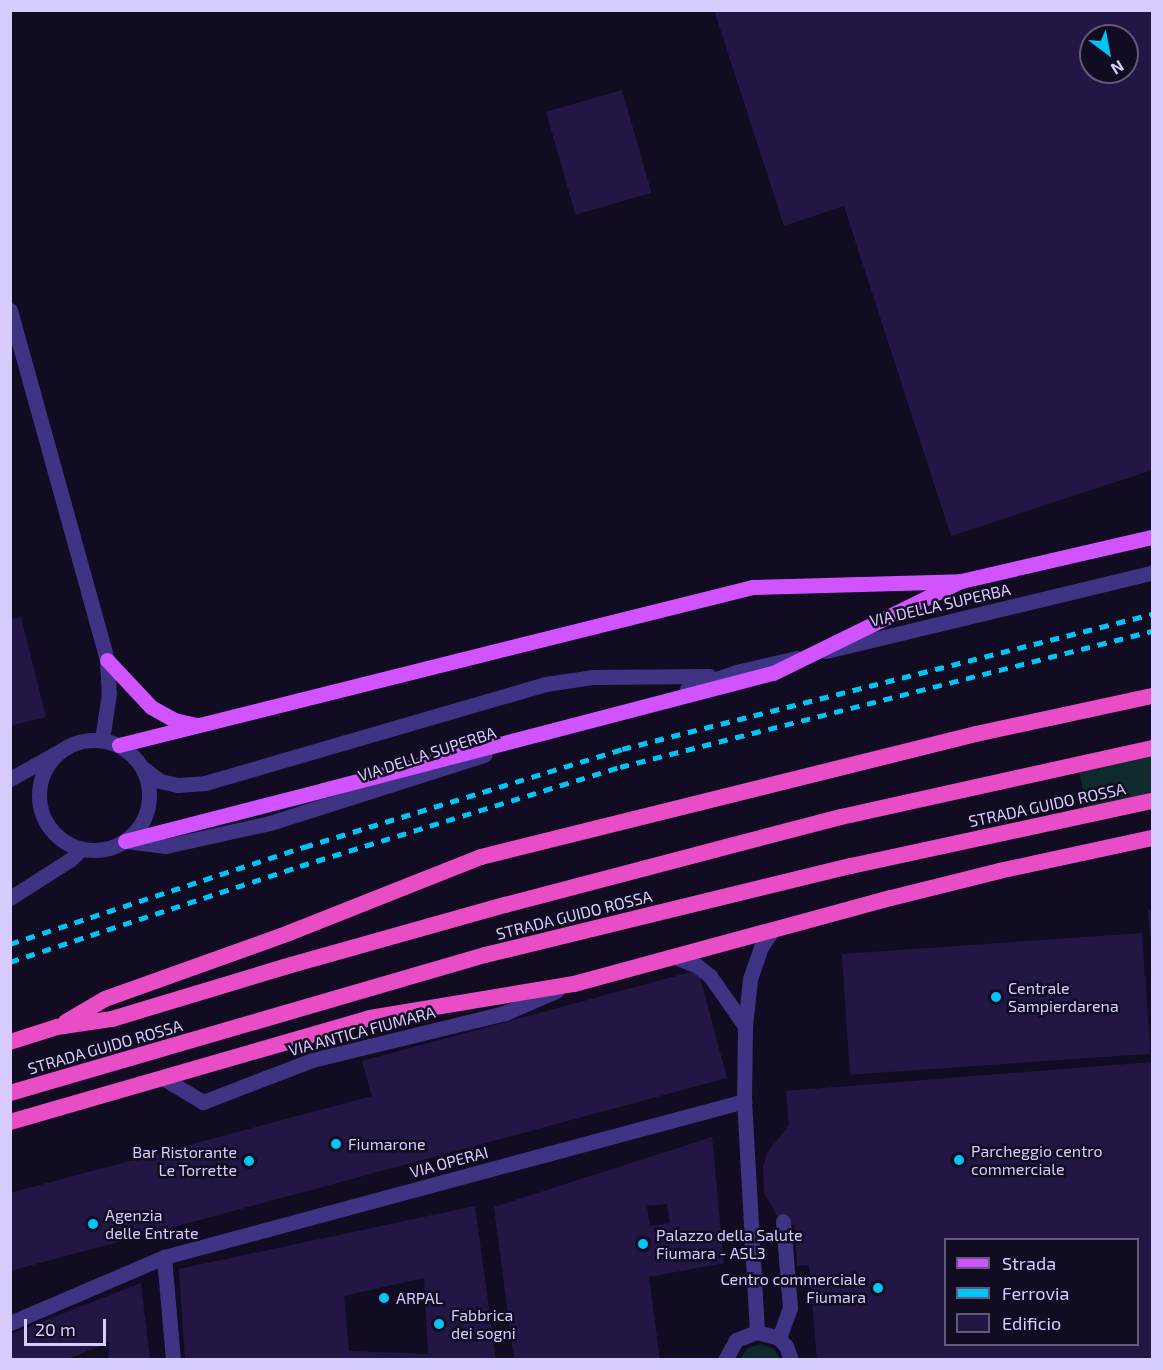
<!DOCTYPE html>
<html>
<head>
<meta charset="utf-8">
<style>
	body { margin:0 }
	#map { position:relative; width:1163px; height:1370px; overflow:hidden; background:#120c22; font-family:"Exo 2",sans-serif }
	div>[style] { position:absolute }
	.green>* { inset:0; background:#0e2a2c }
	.building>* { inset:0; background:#241644; transform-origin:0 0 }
	.service>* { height:15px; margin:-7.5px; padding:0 7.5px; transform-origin:7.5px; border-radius:7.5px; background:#3f3384 }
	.minor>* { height:15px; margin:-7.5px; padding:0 7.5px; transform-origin:7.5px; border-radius:7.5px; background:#3f3384 }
	.minor>.ring { margin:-7.5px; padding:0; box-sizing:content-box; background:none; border:15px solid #3f3384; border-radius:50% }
	.primary>* { height:15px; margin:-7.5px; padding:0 7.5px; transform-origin:7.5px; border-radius:7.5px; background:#d153ff }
	.trunk>* { height:16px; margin:-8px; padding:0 8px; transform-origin:8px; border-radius:8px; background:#e84dc6 }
	.rail>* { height:4.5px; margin-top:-2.25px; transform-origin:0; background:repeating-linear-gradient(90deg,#00c5f7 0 9px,transparent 0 17px) }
	.primary-bridge>* { height:15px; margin:-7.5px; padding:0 7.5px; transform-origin:7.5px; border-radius:7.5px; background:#d153ff }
	.dots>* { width:16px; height:16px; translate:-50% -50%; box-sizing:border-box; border:3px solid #120c22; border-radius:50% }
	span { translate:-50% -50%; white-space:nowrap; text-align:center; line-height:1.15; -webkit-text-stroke:5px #120c22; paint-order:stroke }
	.street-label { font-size:16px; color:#d8ccff }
	.poi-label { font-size:16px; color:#d8ccff }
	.left { translate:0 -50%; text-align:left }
	.right { translate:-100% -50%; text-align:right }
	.frame { position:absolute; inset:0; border:12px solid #d8ccff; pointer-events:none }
	.legend { position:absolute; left:944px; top:1238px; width:195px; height:108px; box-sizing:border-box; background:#120c22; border:2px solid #61597a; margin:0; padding:8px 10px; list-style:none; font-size:18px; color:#d8ccff }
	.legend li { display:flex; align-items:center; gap:12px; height:30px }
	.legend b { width:30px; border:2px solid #61597a }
	.north { position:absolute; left:1079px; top:24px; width:60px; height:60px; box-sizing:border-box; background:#120c22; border:2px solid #61597a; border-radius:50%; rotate:148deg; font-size:16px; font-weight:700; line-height:24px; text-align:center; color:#d8ccff }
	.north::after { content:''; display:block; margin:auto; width:21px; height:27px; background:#00c5f7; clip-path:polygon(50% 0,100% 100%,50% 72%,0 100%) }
	.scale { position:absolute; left:24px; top:1319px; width:82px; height:27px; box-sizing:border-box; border:3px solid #d8ccff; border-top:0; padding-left:8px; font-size:18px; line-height:21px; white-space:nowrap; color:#d8ccff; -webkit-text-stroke:4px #120c22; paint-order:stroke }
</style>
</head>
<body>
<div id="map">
	<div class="green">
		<i style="clip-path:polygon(1152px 745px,1152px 795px,1087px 809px,1077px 762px)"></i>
		<i style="clip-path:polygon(761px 1344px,774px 1349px,780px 1359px,740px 1359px,748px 1348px)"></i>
	</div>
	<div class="building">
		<i style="clip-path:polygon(evenodd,714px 10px,1152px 10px,1152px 470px,951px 536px,844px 206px,784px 226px,714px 10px,1091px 36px,1127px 36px,1127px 72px,1091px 72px,1091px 36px)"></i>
		<i style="left:622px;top:90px;width:107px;height:79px;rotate:74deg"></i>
		<i style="clip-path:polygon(21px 617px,46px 717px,10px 726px,10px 619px)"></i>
		<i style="clip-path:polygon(1152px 909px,1152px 946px,1151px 946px,1148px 910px)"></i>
		<i style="left:1142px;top:933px;width:121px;height:301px;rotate:86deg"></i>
		<i style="clip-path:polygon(698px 970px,727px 1078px,10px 1271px,10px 1193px,372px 1096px,362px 1061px)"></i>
		<i style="clip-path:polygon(evenodd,1152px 1062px,1152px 1360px,817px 1360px,809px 1265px,797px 1266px,795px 1226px,783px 1221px,776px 1214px,764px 1193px,763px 1167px,767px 1153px,789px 1125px,786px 1091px,1152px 1062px,946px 1240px,1138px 1240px,1138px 1344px,946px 1344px,946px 1240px)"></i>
		<i style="clip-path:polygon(evenodd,712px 1137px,724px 1263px,649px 1277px,660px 1360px,514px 1360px,494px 1207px,712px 1137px,667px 1204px,670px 1223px,650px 1226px,647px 1206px,667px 1204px)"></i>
		<i style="clip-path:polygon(evenodd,475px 1206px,496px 1360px,185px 1360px,179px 1269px,475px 1206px,424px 1278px,428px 1354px,349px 1351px,344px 1296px,424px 1278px)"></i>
		<i style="clip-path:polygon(141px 1283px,150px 1360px,108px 1360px,109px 1342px,66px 1360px,10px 1360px,10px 1334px)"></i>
	</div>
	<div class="service">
		<i style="left:10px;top:310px;width:363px;rotate:74.5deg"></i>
		<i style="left:107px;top:660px;width:33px;rotate:87deg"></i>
		<i style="left:109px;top:693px;width:48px;rotate:98.5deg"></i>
		<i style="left:10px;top:779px;width:65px;rotate:-29.3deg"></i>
		<i style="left:163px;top:1078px;width:47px;rotate:31deg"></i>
		<i style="left:203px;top:1102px;width:117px;rotate:-21.1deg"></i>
		<i style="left:312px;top:1060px;width:199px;rotate:-13.7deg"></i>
		<i style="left:505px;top:1013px;width:56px;rotate:-23.3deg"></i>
		<i style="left:779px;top:1338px;width:32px;rotate:-70deg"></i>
		<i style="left:790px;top:1308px;width:87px;rotate:-94.6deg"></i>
	</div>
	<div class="minor">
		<i style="left:826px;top:651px;width:335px;rotate:-13.5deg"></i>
		<i style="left:687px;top:689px;width:52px;rotate:-19.1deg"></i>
		<i style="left:736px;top:672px;width:63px;rotate:-12.9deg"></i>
		<i class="ring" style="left:39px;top:740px;width:95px;height:95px"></i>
		<i style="left:143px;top:768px;width:21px;rotate:37deg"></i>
		<i style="left:160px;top:781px;width:18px;rotate:13deg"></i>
		<i style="left:178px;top:785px;width:27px;rotate:-4deg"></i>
		<i style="left:205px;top:783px;width:355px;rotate:-16.2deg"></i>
		<i style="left:546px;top:684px;width:48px;rotate:-8.5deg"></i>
		<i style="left:593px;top:677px;width:116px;rotate:-0.5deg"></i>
		<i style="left:126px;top:841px;width:40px;rotate:7.1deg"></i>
		<i style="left:166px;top:846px;width:107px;rotate:-12.5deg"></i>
		<i style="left:270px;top:823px;width:225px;rotate:-17.6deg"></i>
		<i style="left:10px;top:898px;width:72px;rotate:-32.6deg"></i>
		<i style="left:71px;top:859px;width:14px;rotate:-45deg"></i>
		<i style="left:675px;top:957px;width:22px;rotate:21deg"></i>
		<i style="left:696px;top:965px;width:18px;rotate:38deg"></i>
		<i style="left:710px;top:976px;width:61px;rotate:55deg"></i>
		<i style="left:164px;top:1257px;width:103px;rotate:85deg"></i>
		<i style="left:10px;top:1323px;width:168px;rotate:-23.2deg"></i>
		<i style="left:164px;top:1257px;width:601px;rotate:-15.05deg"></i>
		<i style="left:757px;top:1332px;width:231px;rotate:-93.2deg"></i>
		<i style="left:744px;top:1101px;width:75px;rotate:-89.2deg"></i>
		<i style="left:745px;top:1026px;width:47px;rotate:-83.9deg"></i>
		<i style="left:750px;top:979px;width:34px;rotate:-71deg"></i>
		<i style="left:761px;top:947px;width:18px;rotate:-56deg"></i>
		<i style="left:725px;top:1360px;width:23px;rotate:-61deg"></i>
		<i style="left:736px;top:1340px;width:22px;rotate:-21deg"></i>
		<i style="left:757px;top:1332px;width:23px;rotate:15deg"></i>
		<i style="left:779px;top:1338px;width:11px;rotate:49deg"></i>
		<i style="left:786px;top:1346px;width:15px;rotate:70deg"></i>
	</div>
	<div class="primary">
		<i style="left:107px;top:660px;width:64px;rotate:46.9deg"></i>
		<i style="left:151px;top:707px;width:26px;rotate:29deg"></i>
		<i style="left:174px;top:720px;width:23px;rotate:13deg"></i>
		<i style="left:119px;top:745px;width:652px;rotate:-14.01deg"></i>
		<i style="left:752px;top:587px;width:209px;rotate:-1.6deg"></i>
		<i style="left:961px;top:581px;width:196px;rotate:-13deg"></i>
		<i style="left:125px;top:841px;width:204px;rotate:-14.4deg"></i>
	</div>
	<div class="trunk">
		<i style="left:66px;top:1022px;width:45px;rotate:-30.5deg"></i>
		<i style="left:105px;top:999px;width:195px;rotate:-19.7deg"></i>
		<i style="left:289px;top:933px;width:206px;rotate:-21.6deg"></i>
		<i style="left:481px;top:857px;width:510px;rotate:-13.95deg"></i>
		<i style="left:976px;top:734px;width:180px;rotate:-12.2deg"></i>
		<i style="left:10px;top:1042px;width:49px;rotate:-17.7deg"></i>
		<i style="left:57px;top:1027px;width:56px;rotate:-8.3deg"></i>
		<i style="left:112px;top:1019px;width:180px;rotate:-16.8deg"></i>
		<i style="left:284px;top:967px;width:230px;rotate:-15.7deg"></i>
		<i style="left:505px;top:905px;width:347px;rotate:-14.7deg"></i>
		<i style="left:841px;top:817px;width:319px;rotate:-12.5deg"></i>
		<i style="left:10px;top:1093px;width:495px;rotate:-16.2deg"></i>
		<i style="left:485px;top:955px;width:377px;rotate:-13.7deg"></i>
		<i style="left:851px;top:866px;width:308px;rotate:-12.2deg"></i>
		<i style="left:10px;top:1122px;width:375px;rotate:-16.1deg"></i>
		<i style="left:370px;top:1018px;width:207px;rotate:-9.5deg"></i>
		<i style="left:574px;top:984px;width:328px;rotate:-15.2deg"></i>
		<i style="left:891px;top:898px;width:111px;rotate:-14deg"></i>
		<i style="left:999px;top:871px;width:157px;rotate:-12.2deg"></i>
	</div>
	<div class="rail">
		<i style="left:10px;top:944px;width:310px;rotate:-18.3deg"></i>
		<i style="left:304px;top:847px;width:333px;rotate:-17.1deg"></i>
		<i style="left:622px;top:749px;width:547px;rotate:-14.29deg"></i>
		<i style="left:10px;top:962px;width:305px;rotate:-18.3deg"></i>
		<i style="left:300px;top:866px;width:335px;rotate:-17.2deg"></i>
		<i style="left:620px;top:767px;width:549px;rotate:-14.34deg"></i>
	</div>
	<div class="primary-bridge">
		<i style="left:323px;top:790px;width:465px;rotate:-14.6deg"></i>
		<i style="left:773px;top:673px;width:209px;rotate:-26.1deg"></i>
	</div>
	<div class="dots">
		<i style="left:996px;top:997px;background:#00c5f7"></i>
		<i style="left:336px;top:1144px;background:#00c5f7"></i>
		<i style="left:959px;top:1160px;background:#00c5f7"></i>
		<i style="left:249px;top:1161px;background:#00c5f7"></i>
		<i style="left:93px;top:1224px;background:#00c5f7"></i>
		<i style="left:643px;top:1244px;background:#00c5f7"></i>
		<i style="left:878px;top:1288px;background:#00c5f7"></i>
		<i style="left:384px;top:1298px;background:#00c5f7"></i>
		<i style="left:439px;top:1324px;background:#00c5f7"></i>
	</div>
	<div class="street-label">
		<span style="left:940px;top:605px;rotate:-13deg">VIA DELLA SUPERBA</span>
		<span style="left:427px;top:754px;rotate:-18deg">VIA DELLA SUPERBA</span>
		<span style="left:1047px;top:805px;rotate:-12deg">STRADA GUIDO ROSSA</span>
		<span style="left:574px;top:915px;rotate:-14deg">STRADA GUIDO ROSSA</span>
		<span style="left:362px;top:1031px;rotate:-15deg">VIA ANTICA FIUMARA</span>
		<span style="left:105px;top:1047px;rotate:-16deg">STRADA GUIDO ROSSA</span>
		<span style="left:449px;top:1162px;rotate:-15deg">VIA OPERAI</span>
	</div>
	<div class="poi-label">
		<span class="left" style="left:1008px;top:997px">Centrale<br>Sampierdarena</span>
		<span class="left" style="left:348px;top:1144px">Fiumarone</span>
		<span class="left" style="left:971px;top:1160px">Parcheggio centro<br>commerciale</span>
		<span class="right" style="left:237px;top:1161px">Bar Ristorante<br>Le Torrette</span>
		<span class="left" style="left:105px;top:1224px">Agenzia<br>delle Entrate</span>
		<span class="left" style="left:656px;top:1244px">Palazzo della Salute<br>Fiumara - ASL3</span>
		<span class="right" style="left:866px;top:1288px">Centro commerciale<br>Fiumara</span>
		<span class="left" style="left:396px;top:1298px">ARPAL</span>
		<span class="left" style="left:451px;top:1324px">Fabbrica<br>dei sogni</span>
	</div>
	<div class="frame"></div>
	<ul class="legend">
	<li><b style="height:8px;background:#d153ff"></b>Strada</li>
	<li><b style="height:8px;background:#00c5f7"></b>Ferrovia</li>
	<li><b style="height:16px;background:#241644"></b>Edificio</li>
	</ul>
	<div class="north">N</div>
	<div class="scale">20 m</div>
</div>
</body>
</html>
